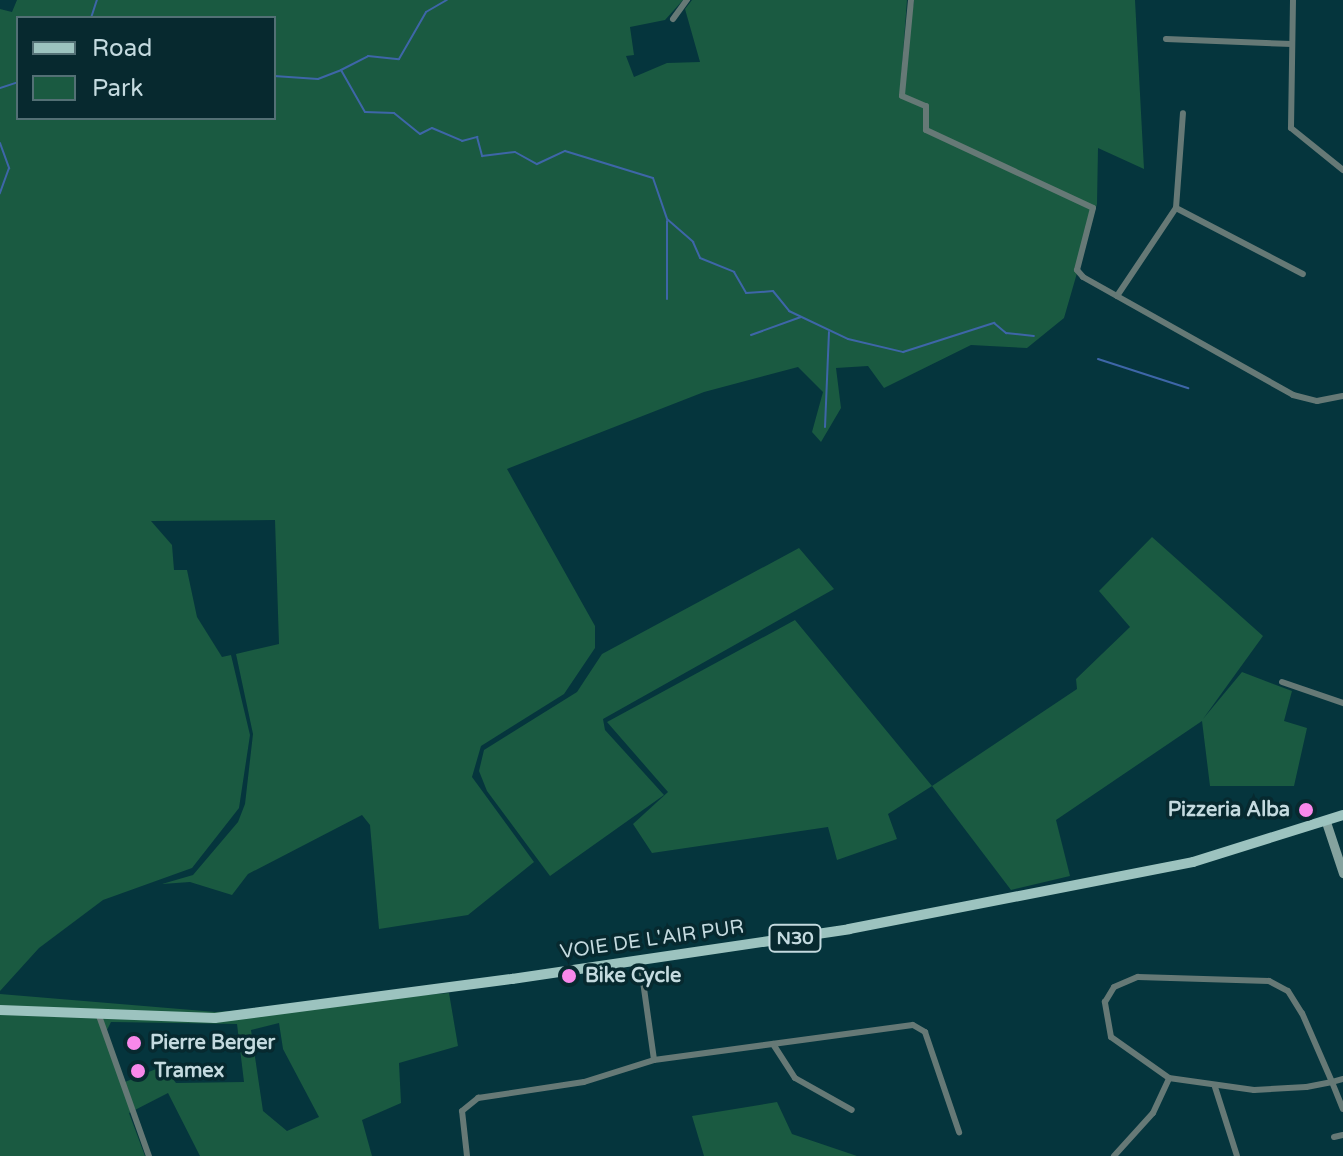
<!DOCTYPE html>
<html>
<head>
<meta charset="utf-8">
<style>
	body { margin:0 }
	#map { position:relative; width:1343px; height:1156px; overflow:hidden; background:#05353d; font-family:"Varela Round",sans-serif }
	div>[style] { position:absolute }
	.green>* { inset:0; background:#1a5a41 }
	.stream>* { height:2px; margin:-1px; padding:0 1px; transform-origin:1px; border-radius:1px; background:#3e66a8 }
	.minor>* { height:6px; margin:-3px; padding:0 3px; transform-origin:3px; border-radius:3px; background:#667976 }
	.secondary>* { height:9px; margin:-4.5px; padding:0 4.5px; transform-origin:4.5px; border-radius:4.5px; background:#85a39f }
	.primary>* { height:10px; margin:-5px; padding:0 5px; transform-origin:5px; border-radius:5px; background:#9cc3bf }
	.dots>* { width:22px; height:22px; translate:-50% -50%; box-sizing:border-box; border:4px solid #07292f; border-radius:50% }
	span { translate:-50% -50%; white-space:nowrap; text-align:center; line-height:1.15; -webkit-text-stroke:7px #07292f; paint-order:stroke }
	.shield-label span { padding:2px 6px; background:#07292f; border:2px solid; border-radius:6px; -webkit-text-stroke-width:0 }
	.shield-label { font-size:18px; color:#c4dadf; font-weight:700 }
	.poi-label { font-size:20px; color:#c4dadf; font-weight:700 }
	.right { translate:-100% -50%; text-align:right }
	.left { translate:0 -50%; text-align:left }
	.street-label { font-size:20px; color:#c4dadf }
	.legend { position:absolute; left:16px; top:16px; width:260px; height:104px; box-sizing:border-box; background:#07292f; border:2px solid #537075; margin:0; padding:10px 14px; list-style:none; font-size:24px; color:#c4dadf }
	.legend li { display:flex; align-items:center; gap:16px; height:40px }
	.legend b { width:40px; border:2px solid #537075 }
</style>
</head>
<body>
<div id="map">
	<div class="green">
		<i style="clip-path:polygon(evenodd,17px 0,683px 0,665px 20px,630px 27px,634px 55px,626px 56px,634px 77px,667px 63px,700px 62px,685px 9px,692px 0,907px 0,900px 94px,914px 0,1135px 0,1144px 169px,1098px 148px,1097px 204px,1064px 318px,1027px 348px,971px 345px,884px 388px,868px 366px,836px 368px,841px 408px,821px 442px,812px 432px,823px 392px,798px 367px,704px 392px,507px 469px,595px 626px,595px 648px,564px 694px,481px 746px,472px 777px,534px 862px,468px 915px,379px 929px,370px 825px,362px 815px,248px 874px,232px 895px,190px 882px,162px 884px,193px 875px,238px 822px,245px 804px,253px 734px,236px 654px,279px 644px,275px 520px,151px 521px,172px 545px,174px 570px,187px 570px,197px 617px,222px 657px,231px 655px,250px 735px,239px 808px,192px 868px,103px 900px,39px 948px,0 991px,0 9px,12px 12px,17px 0,18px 18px,274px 18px,274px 118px,18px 118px,18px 18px)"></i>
		<i style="clip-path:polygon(1152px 537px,1263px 636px,1203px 719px,1242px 672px,1292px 691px,1284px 721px,1307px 728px,1294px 786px,1210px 786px,1202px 721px,1056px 820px,1070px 876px,1011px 890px,932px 786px,888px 814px,897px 839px,837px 860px,828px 827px,652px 853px,633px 824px,668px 792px,607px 722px,795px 620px,932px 786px,1077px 689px,1076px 679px,1130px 627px,1099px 591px)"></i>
		<i style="clip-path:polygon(799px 548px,834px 589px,603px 719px,605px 730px,664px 795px,550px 876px,487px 791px,479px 771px,484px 750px,577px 692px,602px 654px)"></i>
		<i style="clip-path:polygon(evenodd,449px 993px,458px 1046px,399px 1063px,401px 1103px,362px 1120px,372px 1156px,200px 1156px,168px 1093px,129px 1113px,145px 1156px,0 1156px,0 994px,216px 1012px,449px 993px,111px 1022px,237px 1024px,244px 1082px,176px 1083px,163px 1066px,125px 1082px,106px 1032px,111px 1022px,449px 993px,279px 1023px,283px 1049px,319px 1117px,287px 1131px,263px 1111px,251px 1030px,279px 1023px)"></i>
		<i style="clip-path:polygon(777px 1102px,792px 1134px,857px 1156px,704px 1156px,692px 1116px)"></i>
	</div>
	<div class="stream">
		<i style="left:91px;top:18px;width:19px;rotate:-72deg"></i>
		<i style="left:341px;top:70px;width:30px;rotate:-27deg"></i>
		<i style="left:368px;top:56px;width:31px;rotate:6deg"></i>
		<i style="left:399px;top:59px;width:54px;rotate:-60.1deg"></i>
		<i style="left:426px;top:12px;width:24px;rotate:-30deg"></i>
		<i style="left:274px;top:76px;width:44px;rotate:3.9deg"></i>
		<i style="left:318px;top:79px;width:25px;rotate:-21deg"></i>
		<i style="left:341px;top:70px;width:48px;rotate:60.3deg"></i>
		<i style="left:365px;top:112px;width:29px;rotate:2deg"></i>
		<i style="left:394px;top:113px;width:33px;rotate:39deg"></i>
		<i style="left:420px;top:134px;width:13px;rotate:-27deg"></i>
		<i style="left:432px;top:128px;width:33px;rotate:23deg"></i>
		<i style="left:462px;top:141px;width:16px;rotate:-15deg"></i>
		<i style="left:477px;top:137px;width:20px;rotate:75deg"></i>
		<i style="left:482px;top:156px;width:33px;rotate:-7deg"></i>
		<i style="left:515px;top:152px;width:25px;rotate:29deg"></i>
		<i style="left:537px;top:164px;width:31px;rotate:-25deg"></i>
		<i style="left:565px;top:151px;width:92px;rotate:17.1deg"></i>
		<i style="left:653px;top:178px;width:43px;rotate:71.1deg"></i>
		<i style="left:667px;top:219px;width:35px;rotate:41deg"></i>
		<i style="left:693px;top:242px;width:17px;rotate:66deg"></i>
		<i style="left:700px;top:258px;width:37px;rotate:22deg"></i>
		<i style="left:734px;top:272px;width:24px;rotate:60deg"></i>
		<i style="left:746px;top:293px;width:27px;rotate:-4deg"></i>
		<i style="left:773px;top:291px;width:26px;rotate:51deg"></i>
		<i style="left:789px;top:311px;width:65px;rotate:25.4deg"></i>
		<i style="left:848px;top:339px;width:57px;rotate:13.3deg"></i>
		<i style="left:903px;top:352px;width:96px;rotate:-17.7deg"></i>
		<i style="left:994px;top:323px;width:16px;rotate:40deg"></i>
		<i style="left:1006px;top:333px;width:28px;rotate:6deg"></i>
		<i style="left:0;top:88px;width:19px;rotate:-18deg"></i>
		<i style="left:0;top:143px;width:27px;rotate:70deg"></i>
		<i style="left:9px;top:168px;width:27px;rotate:110deg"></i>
		<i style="left:667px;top:299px;width:78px;rotate:-90deg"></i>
		<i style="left:751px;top:335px;width:53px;rotate:-19.8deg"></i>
		<i style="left:1098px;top:359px;width:95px;rotate:17.9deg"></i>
		<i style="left:825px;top:427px;width:95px;rotate:-87.6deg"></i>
	</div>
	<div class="minor">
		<i style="left:911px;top:0;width:96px;rotate:95.4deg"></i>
		<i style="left:902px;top:96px;width:26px;rotate:23deg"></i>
		<i style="left:926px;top:106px;width:24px;rotate:90deg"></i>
		<i style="left:926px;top:130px;width:184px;rotate:25deg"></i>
		<i style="left:1093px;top:208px;width:64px;rotate:104.5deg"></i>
		<i style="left:1077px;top:270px;width:9px;rotate:49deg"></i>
		<i style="left:1083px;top:277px;width:241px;rotate:29.3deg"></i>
		<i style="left:1293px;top:395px;width:25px;rotate:14deg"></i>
		<i style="left:1317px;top:401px;width:26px;rotate:-11deg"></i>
		<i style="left:1293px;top:0;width:128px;rotate:90.9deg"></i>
		<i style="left:1291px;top:128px;width:67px;rotate:38.9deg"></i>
		<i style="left:673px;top:19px;width:24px;rotate:-54deg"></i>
		<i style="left:1166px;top:39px;width:126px;rotate:2.3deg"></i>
		<i style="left:1176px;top:208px;width:143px;rotate:27.5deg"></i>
		<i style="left:1117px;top:296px;width:106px;rotate:-56.2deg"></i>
		<i style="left:1176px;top:208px;width:95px;rotate:-85.8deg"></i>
		<i style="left:1282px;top:682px;width:65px;rotate:19deg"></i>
		<i style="left:640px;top:960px;width:101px;rotate:82deg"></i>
		<i style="left:98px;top:1013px;width:152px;rotate:70.4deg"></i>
		<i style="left:773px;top:1044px;width:40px;rotate:57.1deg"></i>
		<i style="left:795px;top:1078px;width:65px;rotate:29.3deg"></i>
		<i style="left:1343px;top:1079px;width:11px;rotate:165deg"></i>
		<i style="left:1332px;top:1082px;width:26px;rotate:169deg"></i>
		<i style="left:1306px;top:1087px;width:52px;rotate:176.7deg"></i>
		<i style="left:1254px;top:1090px;width:86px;rotate:-172deg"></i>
		<i style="left:1169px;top:1078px;width:71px;rotate:-144.7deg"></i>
		<i style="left:1111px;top:1037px;width:36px;rotate:-100deg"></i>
		<i style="left:1105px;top:1002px;width:17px;rotate:-59deg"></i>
		<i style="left:1114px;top:987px;width:26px;rotate:-23deg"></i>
		<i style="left:1138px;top:977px;width:131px;rotate:1.7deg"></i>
		<i style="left:1269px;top:981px;width:21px;rotate:28deg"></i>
		<i style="left:1288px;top:991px;width:26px;rotate:58deg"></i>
		<i style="left:1302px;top:1013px;width:75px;rotate:66.5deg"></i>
		<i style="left:1332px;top:1082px;width:29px;rotate:68deg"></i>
		<i style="left:1215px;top:1087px;width:72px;rotate:72.3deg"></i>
		<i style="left:1334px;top:1137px;width:9px;rotate:-13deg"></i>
		<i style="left:467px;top:1156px;width:45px;rotate:-96.3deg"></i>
		<i style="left:462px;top:1111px;width:21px;rotate:-39deg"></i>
		<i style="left:478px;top:1098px;width:107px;rotate:-8.6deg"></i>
		<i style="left:584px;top:1082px;width:73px;rotate:-17.4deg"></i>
		<i style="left:654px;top:1060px;width:261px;rotate:-7.7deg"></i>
		<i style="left:913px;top:1025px;width:14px;rotate:30deg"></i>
		<i style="left:925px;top:1032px;width:106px;rotate:71.2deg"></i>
		<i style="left:1114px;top:1156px;width:58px;rotate:-47.8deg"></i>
		<i style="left:1153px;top:1113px;width:38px;rotate:-65deg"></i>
	</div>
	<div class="secondary">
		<i style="left:1326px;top:822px;width:54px;rotate:71.6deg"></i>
	</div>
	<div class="primary">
		<i style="left:0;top:1010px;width:215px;rotate:2.1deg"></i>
		<i style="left:215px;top:1018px;width:300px;rotate:-7.5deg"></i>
		<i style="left:512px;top:979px;width:341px;rotate:-8.4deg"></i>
		<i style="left:849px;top:929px;width:350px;rotate:-11deg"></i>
		<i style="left:1193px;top:862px;width:157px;rotate:-17.4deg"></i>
	</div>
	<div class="dots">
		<i style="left:1306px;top:810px;background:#f888ea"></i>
		<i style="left:569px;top:976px;background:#f888ea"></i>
		<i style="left:134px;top:1043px;background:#f888ea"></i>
		<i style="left:138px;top:1071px;background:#f888ea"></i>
	</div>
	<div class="shield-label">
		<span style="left:795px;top:938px">N30</span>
	</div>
	<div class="poi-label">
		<span class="right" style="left:1290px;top:810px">Pizzeria Alba</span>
		<span class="left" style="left:585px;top:976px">Bike Cycle</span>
		<span class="left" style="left:150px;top:1043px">Pierre Berger</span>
		<span class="left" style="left:154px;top:1071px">Tramex</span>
	</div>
	<div class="street-label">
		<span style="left:652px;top:940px;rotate:-8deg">VOIE DE L'AIR PUR</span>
	</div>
	<ul class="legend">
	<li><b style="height:10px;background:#9cc3bf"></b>Road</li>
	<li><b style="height:22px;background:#1a5a41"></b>Park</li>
	</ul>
</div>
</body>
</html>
